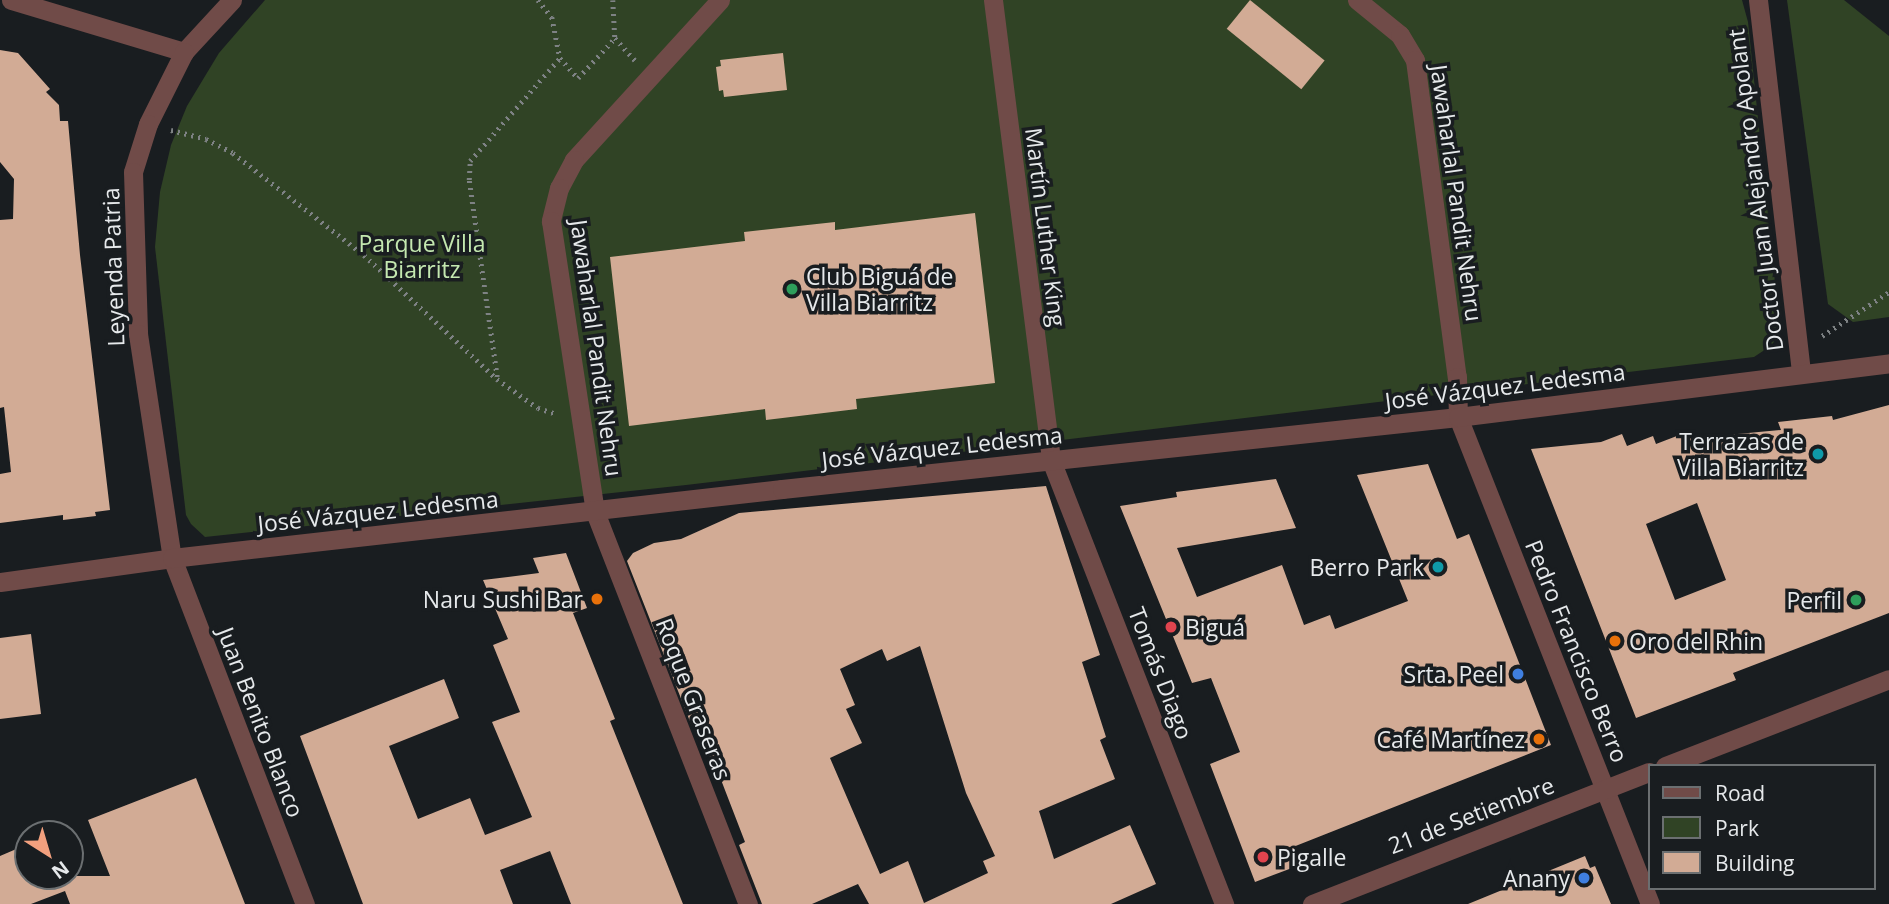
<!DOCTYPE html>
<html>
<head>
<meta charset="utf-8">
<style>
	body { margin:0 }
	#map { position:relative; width:1889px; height:904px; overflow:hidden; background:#191d20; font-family:"Open Sans",sans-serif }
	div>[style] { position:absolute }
	.green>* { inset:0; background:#304325 }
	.building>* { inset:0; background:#d2ab95; transform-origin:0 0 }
	.path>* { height:4.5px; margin-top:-2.25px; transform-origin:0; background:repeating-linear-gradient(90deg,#7e8284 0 2px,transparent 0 7px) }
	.pedestrian>* { height:19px; margin:-9.5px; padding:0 9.5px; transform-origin:9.5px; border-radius:9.5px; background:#704b48 }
	.minor>* { height:19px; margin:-9.5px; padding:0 9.5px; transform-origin:9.5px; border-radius:9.5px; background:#704b48 }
	.tertiary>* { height:19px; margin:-9.5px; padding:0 9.5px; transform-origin:9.5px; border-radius:9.5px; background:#704b48 }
	.dots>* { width:19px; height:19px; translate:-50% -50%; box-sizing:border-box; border:4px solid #191d20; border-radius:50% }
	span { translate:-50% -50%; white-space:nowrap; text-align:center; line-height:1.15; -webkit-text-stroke:7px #191d20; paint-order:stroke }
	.street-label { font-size:23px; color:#e6e9eb }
	.park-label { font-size:23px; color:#c4e8b0 }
	.poi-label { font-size:23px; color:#e6e9eb }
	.left { translate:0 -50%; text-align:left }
	.right { translate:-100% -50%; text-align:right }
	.legend { position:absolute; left:1648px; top:764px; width:228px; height:126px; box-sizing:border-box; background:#191d20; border:2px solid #6b6f71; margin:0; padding:9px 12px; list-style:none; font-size:21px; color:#e6e9eb }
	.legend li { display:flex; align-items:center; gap:14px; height:35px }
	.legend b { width:35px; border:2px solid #6b6f71 }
	.north { position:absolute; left:14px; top:820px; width:70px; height:70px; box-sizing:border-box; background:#191d20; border:2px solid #6b6f71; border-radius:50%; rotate:143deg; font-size:19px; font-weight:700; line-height:28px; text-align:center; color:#e6e9eb }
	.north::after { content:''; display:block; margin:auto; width:24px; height:32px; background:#f2a07e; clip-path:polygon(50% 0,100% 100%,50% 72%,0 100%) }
</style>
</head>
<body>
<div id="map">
	<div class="green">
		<i style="clip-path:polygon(265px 0,1742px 0,1748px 22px,1780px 331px,1772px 345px,1754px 357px,686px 485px,205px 537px,191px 524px,186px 515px,155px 247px,160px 192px,171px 145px,187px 106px,219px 53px)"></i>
		<i style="clip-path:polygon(1787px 0,1844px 0,1889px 36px,1889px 317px,1853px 322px,1828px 304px)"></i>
	</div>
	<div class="building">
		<i style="left:1250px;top:0;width:96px;height:37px;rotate:39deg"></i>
		<i style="clip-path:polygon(0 50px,18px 53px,50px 89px,46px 92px,59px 105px,60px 121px,68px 121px,80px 255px,110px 510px,95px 512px,96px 516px,63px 520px,63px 515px,0 523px,0 474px,11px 472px,4px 407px,0 408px,0 220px,13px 219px,14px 179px,0 162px)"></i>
		<i style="clip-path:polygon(783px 53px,787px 90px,724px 97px,723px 90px,719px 91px,716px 67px,721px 66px,720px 60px)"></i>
		<i style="clip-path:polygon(975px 213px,995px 383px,856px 399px,857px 409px,766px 420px,765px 409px,629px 426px,610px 257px,745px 241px,744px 232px,835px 222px,835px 230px)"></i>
		<i style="clip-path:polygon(evenodd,1889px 405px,1889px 613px,1733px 673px,1736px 680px,1636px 718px,1531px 449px,1601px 442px,1622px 434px,1627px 446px,1653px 436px,1656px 444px,1682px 434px,1684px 439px,1781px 430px,1778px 422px,1832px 416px,1833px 420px,1889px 405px,1697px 503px,1726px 580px,1675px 600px,1646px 524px,1697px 503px)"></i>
		<i style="clip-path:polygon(1428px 464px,1457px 539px,1469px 534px,1551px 745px,1293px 847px,1300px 865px,1255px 882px,1210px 764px,1240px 752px,1211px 678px,1192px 683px,1120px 506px,1177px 497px,1176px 492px,1276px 479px,1296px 528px,1177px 548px,1197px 597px,1282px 565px,1304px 625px,1330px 615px,1335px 629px,1408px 601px,1357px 475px)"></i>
		<i style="clip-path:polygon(evenodd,1046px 486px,1100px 655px,1082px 662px,1106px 737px,1100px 740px,1115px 779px,1039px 811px,1054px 859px,1130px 825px,1156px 884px,1111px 904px,869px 904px,858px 884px,812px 904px,762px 904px,739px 845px,745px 842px,718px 772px,691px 724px,627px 561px,633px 553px,654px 543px,681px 539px,739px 513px,1046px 486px,920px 646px,966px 793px,995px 856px,983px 861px,988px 873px,924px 903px,908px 861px,880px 874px,830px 758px,862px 743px,846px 709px,855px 705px,840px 669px,882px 649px,887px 661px,920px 646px)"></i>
		<i style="clip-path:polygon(566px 553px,587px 608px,573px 613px,615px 719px,610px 721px,683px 904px,571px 904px,550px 851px,500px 870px,513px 904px,363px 904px,300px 736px,444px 679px,459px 718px,389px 746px,418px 819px,470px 798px,485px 835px,532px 817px,492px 722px,520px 712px,493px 645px,508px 639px,483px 580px,539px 573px,533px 558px)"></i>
		<i style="clip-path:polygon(31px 634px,41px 714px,0 719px,0 638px)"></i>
		<i style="clip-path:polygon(196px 778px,245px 904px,70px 904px,65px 891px,31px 904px,0 904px,0 856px,28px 844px,28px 876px,110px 876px,88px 820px)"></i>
		<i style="clip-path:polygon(1585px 856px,1590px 868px,1595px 866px,1611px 904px,1468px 904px)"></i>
	</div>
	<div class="path">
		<i style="left:538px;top:0;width:22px;rotate:51deg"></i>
		<i style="left:552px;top:17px;width:42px;rotate:79deg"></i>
		<i style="left:613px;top:0;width:38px;rotate:87deg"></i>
		<i style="left:171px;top:130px;width:36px;rotate:14deg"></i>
		<i style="left:206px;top:139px;width:30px;rotate:27deg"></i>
		<i style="left:233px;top:153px;width:166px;rotate:37.9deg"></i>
		<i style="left:364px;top:255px;width:182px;rotate:43deg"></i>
		<i style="left:497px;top:379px;width:50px;rotate:35.3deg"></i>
		<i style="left:538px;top:408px;width:20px;rotate:18deg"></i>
		<i style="left:1822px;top:336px;width:80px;rotate:-33.3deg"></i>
		<i style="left:497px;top:377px;width:199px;rotate:-98.1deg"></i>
		<i style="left:469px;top:180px;width:19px;rotate:-87deg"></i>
		<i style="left:470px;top:161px;width:137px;rotate:-48.9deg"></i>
		<i style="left:560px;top:58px;width:27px;rotate:48deg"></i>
		<i style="left:578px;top:78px;width:54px;rotate:-47.2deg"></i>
		<i style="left:615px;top:38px;width:30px;rotate:48deg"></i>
	</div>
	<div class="pedestrian">
		<i style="left:1357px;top:0;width:55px;rotate:39.1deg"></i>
		<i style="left:1400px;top:35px;width:29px;rotate:59deg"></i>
		<i style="left:1415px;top:60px;width:320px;rotate:82.5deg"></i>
	</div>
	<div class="minor">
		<i style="left:11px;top:0;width:181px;rotate:16.7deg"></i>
		<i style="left:232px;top:0;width:71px;rotate:132.7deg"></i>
		<i style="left:184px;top:52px;width:80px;rotate:116.6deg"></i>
		<i style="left:148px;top:124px;width:50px;rotate:107.4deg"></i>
		<i style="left:133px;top:172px;width:162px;rotate:88.2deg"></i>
		<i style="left:138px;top:334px;width:227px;rotate:81.4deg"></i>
		<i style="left:172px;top:558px;width:371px;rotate:69deg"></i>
		<i style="left:720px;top:0;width:217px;rotate:132.4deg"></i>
		<i style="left:574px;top:160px;width:32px;rotate:118deg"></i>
		<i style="left:559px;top:188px;width:34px;rotate:104deg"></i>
		<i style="left:551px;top:221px;width:294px;rotate:81.4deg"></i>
		<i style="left:595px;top:512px;width:421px;rotate:68.7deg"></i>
		<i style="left:993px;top:0;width:464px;rotate:82.8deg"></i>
		<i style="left:1051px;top:460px;width:477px;rotate:68.7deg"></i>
		<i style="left:1758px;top:0;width:376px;rotate:83.4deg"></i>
		<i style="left:1457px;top:377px;width:40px;rotate:88.6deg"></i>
		<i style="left:1458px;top:417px;width:523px;rotate:68.48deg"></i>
		<i style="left:0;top:582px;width:174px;rotate:-7.9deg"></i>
		<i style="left:172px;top:558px;width:614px;rotate:-6.45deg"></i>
		<i style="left:782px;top:489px;width:680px;rotate:-6.08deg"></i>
		<i style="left:1458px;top:417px;width:434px;rotate:-7.1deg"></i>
	</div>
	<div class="tertiary">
		<i style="left:1665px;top:766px;width:240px;rotate:-21.2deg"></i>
		<i style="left:1312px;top:904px;width:362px;rotate:-21.4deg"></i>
	</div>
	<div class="dots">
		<i style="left:792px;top:289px;background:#2e9e5b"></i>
		<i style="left:1818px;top:454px;background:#0f9aa8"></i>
		<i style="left:1438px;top:567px;background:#0f9aa8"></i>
		<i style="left:597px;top:599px;background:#e8710a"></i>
		<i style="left:1856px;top:600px;background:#2e9e5b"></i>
		<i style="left:1171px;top:627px;background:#e0444e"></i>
		<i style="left:1615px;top:641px;background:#e8710a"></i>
		<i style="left:1518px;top:674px;background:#3f7fe0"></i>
		<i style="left:1539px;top:739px;background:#e8710a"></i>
		<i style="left:1263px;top:857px;background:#e0444e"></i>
		<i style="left:1584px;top:878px;background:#3f7fe0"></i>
	</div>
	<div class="street-label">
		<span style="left:1755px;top:190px;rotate:-97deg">Doctor Juan Alejandro Apolant</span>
		<span style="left:1457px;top:193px;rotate:82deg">Jawaharlal Pandit Nehru</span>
		<span style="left:1046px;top:227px;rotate:83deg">Martín Luther King</span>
		<span style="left:113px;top:267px;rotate:-92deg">Leyenda Patria</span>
		<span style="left:597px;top:348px;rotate:82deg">Jawaharlal Pandit Nehru</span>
		<span style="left:1505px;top:386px;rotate:-7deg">José Vázquez Ledesma</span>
		<span style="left:942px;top:447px;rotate:-6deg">José Vázquez Ledesma</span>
		<span style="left:378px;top:511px;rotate:-6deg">José Vázquez Ledesma</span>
		<span style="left:1577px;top:651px;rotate:68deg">Pedro Francisco Berro</span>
		<span style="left:1161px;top:673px;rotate:69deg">Tomás Diago</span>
		<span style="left:694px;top:699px;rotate:69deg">Roque Graseras</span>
		<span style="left:261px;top:722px;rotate:69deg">Juan Benito Blanco</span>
		<span style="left:1471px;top:815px;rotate:-21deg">21 de Setiembre</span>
	</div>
	<div class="park-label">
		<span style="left:422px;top:256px">Parque Villa<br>Biarritz</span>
	</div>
	<div class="poi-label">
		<span class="left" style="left:806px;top:289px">Club Biguá de<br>Villa Biarritz</span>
		<span class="right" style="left:1804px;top:454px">Terrazas de<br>Villa Biarritz</span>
		<span class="right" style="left:1424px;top:567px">Berro Park</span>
		<span class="right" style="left:583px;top:599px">Naru Sushi Bar</span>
		<span class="right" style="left:1842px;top:600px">Perfil</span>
		<span class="left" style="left:1185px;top:627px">Biguá</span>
		<span class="left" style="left:1629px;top:641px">Oro del Rhin</span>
		<span class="right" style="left:1504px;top:674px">Srta. Peel</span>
		<span class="right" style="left:1525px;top:739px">Café Martínez</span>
		<span class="left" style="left:1277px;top:857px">Pigalle</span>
		<span class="right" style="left:1570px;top:878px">Anany</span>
	</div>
	<ul class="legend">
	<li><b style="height:9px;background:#704b48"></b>Road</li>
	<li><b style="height:19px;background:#304325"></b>Park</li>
	<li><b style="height:19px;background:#d2ab95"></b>Building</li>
	</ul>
	<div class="north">N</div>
</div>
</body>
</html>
